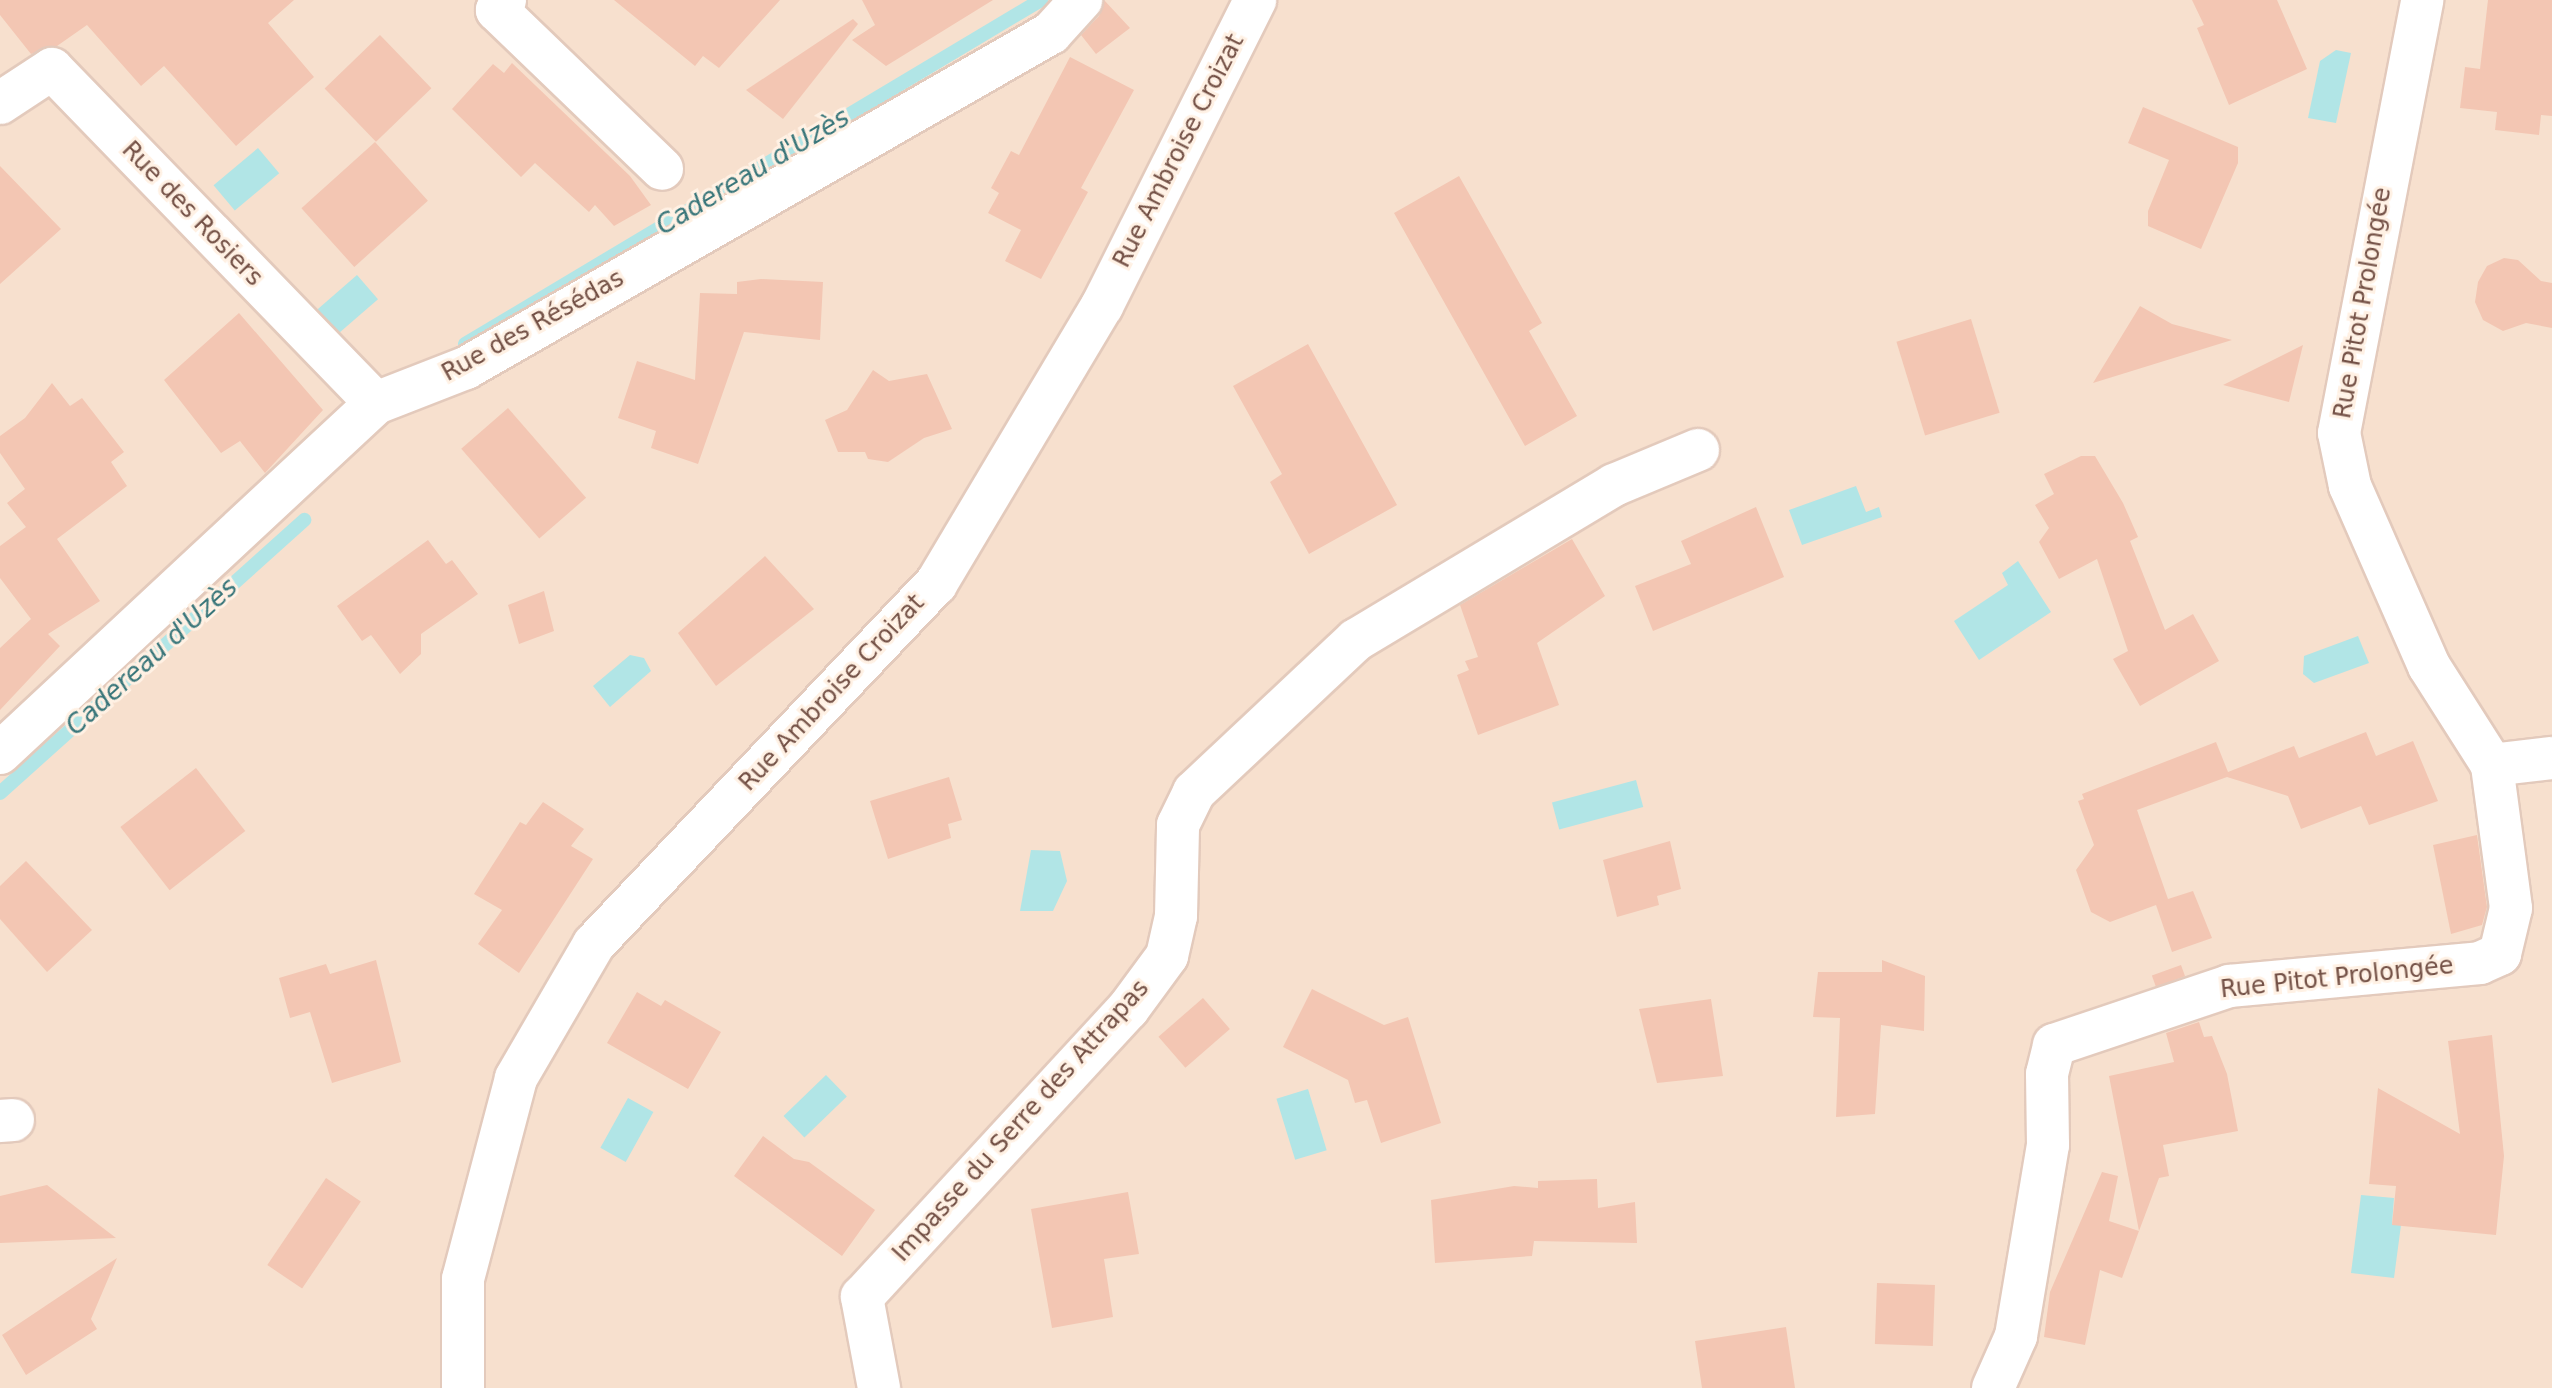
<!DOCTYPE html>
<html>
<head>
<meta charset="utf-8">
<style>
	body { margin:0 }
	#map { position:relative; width:2552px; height:1388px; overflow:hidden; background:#fdeddd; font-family:"DejaVu Sans",sans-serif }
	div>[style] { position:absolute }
	.residential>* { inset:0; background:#f7e0ce; transform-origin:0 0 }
	.water>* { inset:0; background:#b1e5e6; transform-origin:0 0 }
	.stream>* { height:14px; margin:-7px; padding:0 7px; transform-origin:7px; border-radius:7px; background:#b1e5e6 }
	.building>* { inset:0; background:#f3c6b3; transform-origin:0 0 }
	.roads { filter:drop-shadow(2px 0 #e3cabc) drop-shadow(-2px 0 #e3cabc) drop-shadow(0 2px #e3cabc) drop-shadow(0 -2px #e3cabc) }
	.street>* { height:42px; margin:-21px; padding:0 21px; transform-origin:21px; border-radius:21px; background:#fff }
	span { translate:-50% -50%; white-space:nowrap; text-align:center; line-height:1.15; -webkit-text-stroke:6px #fff1e4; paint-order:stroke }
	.street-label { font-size:24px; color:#735045 }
	.water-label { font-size:26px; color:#39767a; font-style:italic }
</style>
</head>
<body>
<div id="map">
	<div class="residential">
		<i style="left:0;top:0;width:2552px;height:1388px"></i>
	</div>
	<div class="water">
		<i style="clip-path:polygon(2336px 50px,2351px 53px,2336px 123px,2308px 118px,2320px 61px)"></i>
		<i style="left:258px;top:148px;width:33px;height:58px;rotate:50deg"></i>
		<i style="left:357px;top:275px;width:32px;height:62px;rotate:49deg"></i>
		<i style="clip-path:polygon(1856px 486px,1866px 512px,1879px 507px,1882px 517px,1802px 545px,1789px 510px)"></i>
		<i style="clip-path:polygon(2018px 561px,2051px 612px,1979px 660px,1954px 621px,2008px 585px,2002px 573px)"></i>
		<i style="clip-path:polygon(2358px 636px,2369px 663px,2314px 683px,2303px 674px,2304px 656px)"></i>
		<i style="clip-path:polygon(630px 655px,644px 658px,651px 671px,610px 707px,593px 686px)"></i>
		<i style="left:1636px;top:780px;width:28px;height:87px;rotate:75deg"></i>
		<i style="clip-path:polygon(1031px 850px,1060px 851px,1067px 881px,1053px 911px,1020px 911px)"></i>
		<i style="left:826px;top:1075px;width:30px;height:59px;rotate:46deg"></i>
		<i style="left:1308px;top:1089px;width:64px;height:33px;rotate:73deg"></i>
		<i style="left:628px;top:1098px;width:29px;height:57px;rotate:29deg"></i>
		<i style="clip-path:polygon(2361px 1195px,2394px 1198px,2392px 1224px,2401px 1225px,2394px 1278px,2351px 1273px)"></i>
	</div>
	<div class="stream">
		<i style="left:465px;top:344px;width:671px;rotate:-30.85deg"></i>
		<i style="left:0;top:793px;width:409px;rotate:-41.9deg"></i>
	</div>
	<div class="building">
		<i style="clip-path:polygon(0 0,294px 0,268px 23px,314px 77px,236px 146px,164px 66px,141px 86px,87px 25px,57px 46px,31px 54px,0 15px)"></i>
		<i style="clip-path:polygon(614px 0,780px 0,719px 68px,703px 56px,695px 66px)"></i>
		<i style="clip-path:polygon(862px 0,993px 0,886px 66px,852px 40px,875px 25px)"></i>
		<i style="clip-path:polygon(1104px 0,1130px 28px,1096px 54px,1081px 35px,1099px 16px)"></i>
		<i style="clip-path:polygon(2192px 0,2277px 0,2307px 69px,2229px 105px,2197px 28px,2204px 25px)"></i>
		<i style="clip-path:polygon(2488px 0,2552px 0,2552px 116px,2541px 115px,2539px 135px,2495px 130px,2497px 112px,2460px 108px,2465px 67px,2480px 69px)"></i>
		<i style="clip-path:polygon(853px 19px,858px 24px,783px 119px,746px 90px)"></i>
		<i style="left:380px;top:35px;width:74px;height:77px;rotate:46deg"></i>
		<i style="clip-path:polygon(1070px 57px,1134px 90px,1081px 188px,1088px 192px,1041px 279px,1005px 261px,1021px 230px,988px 213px,999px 193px,991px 188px,1011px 151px,1019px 155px)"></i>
		<i style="clip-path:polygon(512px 63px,630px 176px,651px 205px,614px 226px,595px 205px,589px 212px,535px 163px,521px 177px,452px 109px,493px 64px,504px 73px)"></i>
		<i style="clip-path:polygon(2143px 107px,2238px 147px,2238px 163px,2201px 249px,2148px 226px,2148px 211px,2169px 160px,2128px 143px)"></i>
		<i style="left:375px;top:142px;width:79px;height:99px;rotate:48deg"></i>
		<i style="clip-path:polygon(0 166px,61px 229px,0 284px)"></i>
		<i style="clip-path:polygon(1459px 176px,1542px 323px,1529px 331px,1577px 416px,1525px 446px,1394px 213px)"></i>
		<i style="clip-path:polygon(2504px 258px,2518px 260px,2541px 281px,2552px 283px,2552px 328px,2526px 323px,2503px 331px,2483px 320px,2475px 302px,2478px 282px,2487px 266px)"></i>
		<i style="clip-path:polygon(761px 279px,823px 282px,820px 340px,744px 332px,698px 464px,651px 448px,656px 431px,618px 418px,637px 361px,695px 380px,700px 293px,737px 294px,737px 282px)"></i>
		<i style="clip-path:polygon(2140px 306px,2172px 324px,2232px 340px,2093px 383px)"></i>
		<i style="clip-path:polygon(239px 313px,323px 410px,265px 473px,240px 441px,221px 453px,164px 380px)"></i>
		<i style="left:1971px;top:319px;width:98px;height:78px;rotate:73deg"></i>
		<i style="clip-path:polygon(1308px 344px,1397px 505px,1309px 554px,1270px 482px,1282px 474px,1233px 386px)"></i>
		<i style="clip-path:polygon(2303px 345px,2289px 402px,2223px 385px)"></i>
		<i style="clip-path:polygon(873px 370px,889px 381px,927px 374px,952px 429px,924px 438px,888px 462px,868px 459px,865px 452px,838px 452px,825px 420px,847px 410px)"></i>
		<i style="clip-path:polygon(52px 383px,70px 406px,82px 398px,124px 452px,111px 462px,127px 486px,57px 539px,100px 601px,48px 634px,60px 646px,0 710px,0 648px,31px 619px,0 578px,0 546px,26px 527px,7px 503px,25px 489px,0 453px,0 436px,25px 418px)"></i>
		<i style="left:508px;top:408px;width:119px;height:62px;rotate:49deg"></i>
		<i style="clip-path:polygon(2081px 456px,2095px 456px,2123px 503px,2138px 537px,2130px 541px,2165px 630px,2193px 614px,2219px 661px,2140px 706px,2113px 659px,2128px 651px,2097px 559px,2059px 579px,2039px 542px,2049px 528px,2035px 505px,2054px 494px,2044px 474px)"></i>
		<i style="clip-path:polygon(1756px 507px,1784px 577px,1653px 631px,1635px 586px,1691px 564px,1681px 541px)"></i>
		<i style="clip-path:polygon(1572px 539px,1605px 596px,1537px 643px,1559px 705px,1478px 735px,1457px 675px,1469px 670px,1465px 661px,1478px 657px,1460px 605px)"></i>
		<i style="clip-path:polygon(428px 540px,446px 564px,452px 560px,478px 594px,421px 634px,421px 654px,400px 674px,371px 635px,362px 641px,337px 606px)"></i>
		<i style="clip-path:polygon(765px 556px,814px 609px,716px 686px,678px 633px)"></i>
		<i style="clip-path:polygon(544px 591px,554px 631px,519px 644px,508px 605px)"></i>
		<i style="clip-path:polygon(2366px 732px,2376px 756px,2413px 741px,2438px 801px,2369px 825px,2361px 806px,2301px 829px,2288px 796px,2227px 777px,2137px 810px,2168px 899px,2193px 891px,2212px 938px,2172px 952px,2156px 905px,2110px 922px,2091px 912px,2076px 870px,2094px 845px,2078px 801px,2084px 799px,2082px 794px,2216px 742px,2228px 772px,2294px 746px,2299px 758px)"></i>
		<i style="left:196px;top:768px;width:80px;height:96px;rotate:52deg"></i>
		<i style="clip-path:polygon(949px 777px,962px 820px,948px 824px,951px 838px,888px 859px,870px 801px)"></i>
		<i style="clip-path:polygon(543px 802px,584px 829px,571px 846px,593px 859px,519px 973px,478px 944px,502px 910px,474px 894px,520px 822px,526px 825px)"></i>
		<i style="clip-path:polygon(2477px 835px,2487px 907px,2482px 925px,2451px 934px,2433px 845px)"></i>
		<i style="clip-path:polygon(1670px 841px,1681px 889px,1657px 896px,1659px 905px,1617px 917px,1603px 860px)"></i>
		<i style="clip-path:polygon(26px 861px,92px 930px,47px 972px,0 919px,0 886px)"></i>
		<i style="clip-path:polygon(376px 960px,401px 1062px,332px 1083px,310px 1012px,290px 1018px,279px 978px,326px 964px,330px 974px)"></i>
		<i style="clip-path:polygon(1882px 960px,1925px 976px,1924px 1031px,1881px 1025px,1875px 1114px,1836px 1117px,1840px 1018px,1813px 1017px,1818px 972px,1882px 972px)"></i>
		<i style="left:2181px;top:965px;width:12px;height:31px;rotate:70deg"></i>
		<i style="clip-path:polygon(1312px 989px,1384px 1025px,1408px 1017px,1441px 1123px,1381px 1143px,1367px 1100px,1355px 1103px,1348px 1080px,1283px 1047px)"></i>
		<i style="clip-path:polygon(637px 992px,661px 1006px,665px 1000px,721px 1032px,688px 1089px,607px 1043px)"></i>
		<i style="left:1203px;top:998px;width:41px;height:59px;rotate:49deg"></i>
		<i style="clip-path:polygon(1711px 999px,1723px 1076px,1657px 1083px,1639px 1009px)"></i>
		<i style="clip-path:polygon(2199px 1022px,2204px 1037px,2212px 1036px,2227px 1074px,2238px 1131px,2163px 1145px,2169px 1176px,2159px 1178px,2139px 1231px,2109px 1076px,2174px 1062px,2166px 1033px)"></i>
		<i style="clip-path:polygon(2492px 1035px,2504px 1156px,2496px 1235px,2392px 1225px,2396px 1186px,2369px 1184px,2378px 1088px,2460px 1134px,2448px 1041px)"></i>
		<i style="clip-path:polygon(763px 1136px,794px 1159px,809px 1162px,875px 1210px,842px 1256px,734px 1176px)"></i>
		<i style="clip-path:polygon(2102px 1172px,2118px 1176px,2109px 1221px,2139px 1231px,2122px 1278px,2100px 1270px,2085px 1345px,2044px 1337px,2050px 1292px)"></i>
		<i style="left:326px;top:1178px;width:42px;height:105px;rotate:34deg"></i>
		<i style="clip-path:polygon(1597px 1179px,1598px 1208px,1635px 1202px,1637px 1243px,1534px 1241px,1532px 1256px,1435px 1263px,1431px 1200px,1514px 1186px,1538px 1188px,1538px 1181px)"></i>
		<i style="clip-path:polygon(47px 1185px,116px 1238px,0 1243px,0 1196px)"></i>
		<i style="clip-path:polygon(1128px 1192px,1139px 1254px,1104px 1259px,1113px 1317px,1052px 1328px,1031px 1209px)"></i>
		<i style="clip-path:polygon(117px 1258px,91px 1319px,97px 1329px,26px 1375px,2px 1335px)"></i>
		<i style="left:1877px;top:1283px;width:58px;height:61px;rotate:2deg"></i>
		<i style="clip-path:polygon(1786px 1327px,1795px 1388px,1702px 1388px,1695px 1341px)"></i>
	</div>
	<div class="roads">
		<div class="street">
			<i style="left:505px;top:0;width:13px;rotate:129deg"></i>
			<i style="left:497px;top:10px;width:229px;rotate:43.9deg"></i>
			<i style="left:0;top:103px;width:62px;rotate:-33.2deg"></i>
			<i style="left:52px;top:69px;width:465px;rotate:45.9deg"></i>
			<i style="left:0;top:753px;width:514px;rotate:-42.95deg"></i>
			<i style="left:376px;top:403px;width:97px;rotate:-21.3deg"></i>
			<i style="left:466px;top:368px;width:674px;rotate:-29.8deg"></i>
			<i style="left:1051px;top:33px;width:45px;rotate:-47.7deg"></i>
			<i style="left:2492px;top:765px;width:60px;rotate:-6.7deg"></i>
			<i style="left:0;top:1121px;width:13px;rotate:-4deg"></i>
			<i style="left:463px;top:1388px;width:109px;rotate:-90deg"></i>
			<i style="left:463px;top:1279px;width:208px;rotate:-75.2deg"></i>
			<i style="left:516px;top:1078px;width:155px;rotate:-59.8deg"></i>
			<i style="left:594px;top:944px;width:497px;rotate:-46.5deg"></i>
			<i style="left:936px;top:584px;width:324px;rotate:-59.2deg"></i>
			<i style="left:1102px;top:306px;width:342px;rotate:-63.4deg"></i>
			<i style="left:879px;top:1388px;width:93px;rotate:-100.6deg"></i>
			<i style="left:862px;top:1297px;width:392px;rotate:-47.3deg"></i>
			<i style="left:1128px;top:1009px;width:66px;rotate:-53.7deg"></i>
			<i style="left:1167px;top:956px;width:41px;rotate:-77.3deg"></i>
			<i style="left:1176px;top:916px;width:91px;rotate:-88.7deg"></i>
			<i style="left:1178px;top:825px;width:37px;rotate:-64deg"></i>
			<i style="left:1194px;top:792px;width:222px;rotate:-43.2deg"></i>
			<i style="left:1356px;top:640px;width:301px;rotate:-31deg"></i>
			<i style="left:1614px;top:485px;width:91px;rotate:-22.6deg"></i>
			<i style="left:1993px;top:1388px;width:57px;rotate:-66.1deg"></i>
			<i style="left:2016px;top:1336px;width:194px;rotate:-80.5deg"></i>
			<i style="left:2048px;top:1145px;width:71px;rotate:-90.8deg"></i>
			<i style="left:2047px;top:1074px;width:30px;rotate:-76deg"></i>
			<i style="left:2054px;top:1045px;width:185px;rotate:-18.6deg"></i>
			<i style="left:2229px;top:986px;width:252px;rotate:-5.2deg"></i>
			<i style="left:2480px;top:963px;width:22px;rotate:-24deg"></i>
			<i style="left:2500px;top:954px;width:47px;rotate:-76.6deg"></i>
			<i style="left:2511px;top:908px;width:144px;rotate:-97.6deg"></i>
			<i style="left:2492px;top:765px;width:117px;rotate:-122.5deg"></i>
			<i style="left:2429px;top:666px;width:197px;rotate:-113.7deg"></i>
			<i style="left:2350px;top:486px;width:54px;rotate:-101.7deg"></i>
			<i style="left:2339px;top:433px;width:441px;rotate:-79.1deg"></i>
		</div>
	</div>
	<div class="street-label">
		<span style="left:1179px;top:151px;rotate:-63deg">Rue Ambroise Croizat</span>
		<span style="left:192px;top:214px;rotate:46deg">Rue des Rosiers</span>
		<span style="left:2363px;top:303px;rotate:-80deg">Rue Pitot Prolongée</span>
		<span style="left:533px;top:326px;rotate:-29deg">Rue des Résédas</span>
		<span style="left:832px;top:693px;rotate:-47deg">Rue Ambroise Croizat</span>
		<span style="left:2337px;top:978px;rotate:-6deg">Rue Pitot Prolongée</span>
		<span style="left:1021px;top:1121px;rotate:-48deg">Impasse du Serre des Attrapas</span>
	</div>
	<div class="water-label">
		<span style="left:753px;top:172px;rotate:-31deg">Cadereau d'Uzès</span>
		<span style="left:152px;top:657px;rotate:-42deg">Cadereau d'Uzès</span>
	</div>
</div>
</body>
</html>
